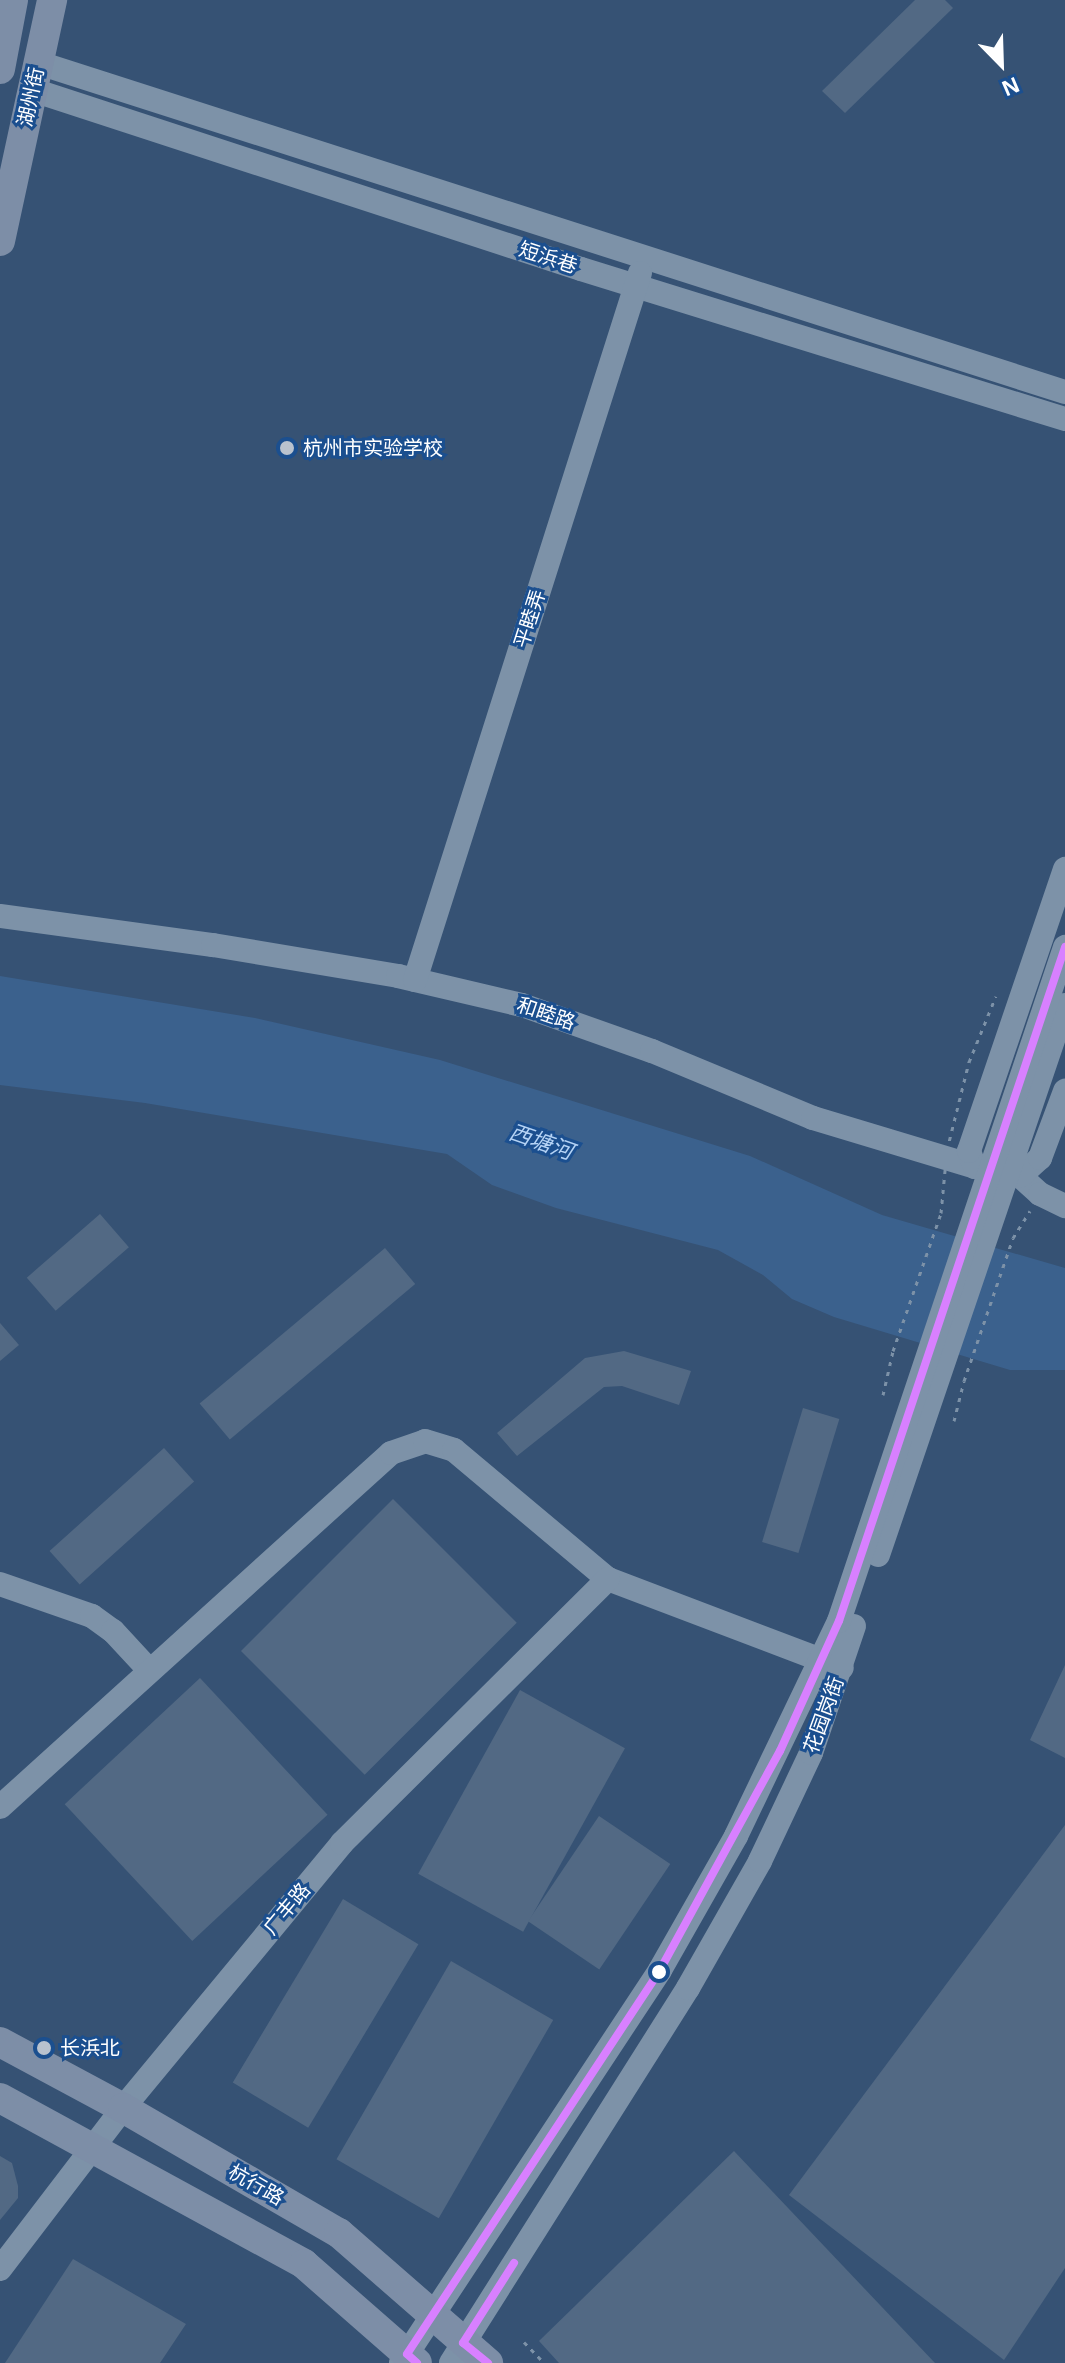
<!DOCTYPE html>
<html>
<head>
<meta charset="utf-8">
<style>
	body { margin:0 }
	#map { position:relative; width:1065px; height:2363px; overflow:hidden; background:#365274; font-family:Helvetica,"Noto Sans SC",sans-serif }
	div>[style] { position:absolute }
	.water>* { inset:0; background:#3b618d }
	.building>* { inset:0; background:#526984; transform-origin:0 0 }
	.path>* { height:3px; margin-top:-1.5px; transform-origin:0; background:repeating-linear-gradient(90deg,#7d92a8 0 4px,transparent 0 10px) }
	.minor>* { height:24px; margin:-12px; padding:0 12px; transform-origin:12px; border-radius:12px; background:#7d92a8 }
	.major>* { height:30px; margin:-15px; padding:0 15px; transform-origin:15px; border-radius:15px; background:#7d8ea7 }
	.path-bridge>* { height:3px; margin-top:-1.5px; transform-origin:0; background:repeating-linear-gradient(90deg,#7d92a8 0 4px,transparent 0 10px) }
	.minor-bridge>* { height:24px; margin:-12px; padding:0 12px; transform-origin:12px; border-radius:12px; background:#7d92a8 }
	.bus-1>* { height:8px; margin:-4px; padding:0 4px; transform-origin:4px; border-radius:4px; background:#d880ff }
	.dots>* { width:22px; height:22px; translate:-50% -50%; box-sizing:border-box; border:4px solid #1b4f8f; border-radius:50% }
	span { translate:-50% -50%; white-space:nowrap; text-align:center; line-height:1.15; -webkit-text-stroke:6px #1b4f8f; paint-order:stroke }
	.street-label { font-size:20px; color:#fff }
	.poi-label { font-size:20px; color:#fff }
	.left { translate:0 -50%; text-align:left }
	.water-label { font-size:22px; color:#b5d3f5; font-style:italic }
	.north { position:absolute; left:961px; top:24px; width:80px; height:80px; -webkit-text-stroke:6px #1b4f8f; paint-order:stroke; rotate:157deg; font-size:22px; font-weight:700; line-height:32px; text-align:center; color:#fff }
	.north::after { content:''; display:block; margin:auto; width:28px; height:36px; background:#fff; clip-path:polygon(50% 0,100% 100%,50% 72%,0 100%) }
</style>
</head>
<body>
<div id="map">
	<div class="water">
		<i style="clip-path:polygon(0 976px,255px 1018px,440px 1060px,750px 1156px,882px 1215px,1065px 1268px,1065px 1370px,1010px 1370px,834px 1317px,792px 1299px,763px 1275px,718px 1250px,556px 1208px,492px 1185px,447px 1154px,145px 1103px,0 1085px)"></i>
	</div>
	<div class="building">
		<i style="clip-path:polygon(915px 0,945px 0,953px 8px,845px 113px,822px 91px)"></i>
		<i style="left:100px;top:1214px;width:44px;height:97px;rotate:49deg"></i>
		<i style="left:385px;top:1248px;width:47px;height:242px;rotate:50deg"></i>
		<i style="clip-path:polygon(0 1323px,19px 1345px,0 1361px)"></i>
		<i style="clip-path:polygon(624px 1351px,691px 1371px,679px 1405px,622px 1386px,604px 1387px,517px 1456px,497px 1433px,585px 1358px)"></i>
		<i style="left:803px;top:1408px;width:38px;height:140px;rotate:17deg"></i>
		<i style="left:164px;top:1448px;width:45px;height:154px;rotate:48deg"></i>
		<i style="left:393px;top:1499px;width:175px;height:215px;rotate:45deg"></i>
		<i style="clip-path:polygon(1065px 1665px,1065px 1758px,1030px 1740px)"></i>
		<i style="left:200px;top:1678px;width:187px;height:185px;rotate:47deg"></i>
		<i style="left:520px;top:1690px;width:120px;height:210px;rotate:29deg"></i>
		<i style="left:599px;top:1816px;width:86px;height:127px;rotate:34deg"></i>
		<i style="clip-path:polygon(1065px 1825px,1065px 2268px,1004px 2360px,789px 2195px)"></i>
		<i style="left:343px;top:1899px;width:88px;height:214px;rotate:31deg"></i>
		<i style="left:451px;top:1961px;width:118px;height:229px;rotate:30deg"></i>
		<i style="clip-path:polygon(734px 2151px,935px 2363px,559px 2363px,539px 2341px)"></i>
		<i style="clip-path:polygon(0 2156px,12px 2163px,18px 2186px,18px 2198px,0 2220px)"></i>
		<i style="clip-path:polygon(73px 2259px,186px 2324px,160px 2363px,5px 2363px)"></i>
	</div>
	<div class="path">
		<i style="left:969px;top:1062px;width:71px;rotate:-67.8deg"></i>
		<i style="left:883px;top:1395px;width:45px;rotate:-77.2deg"></i>
		<i style="left:954px;top:1421px;width:41px;rotate:-76deg"></i>
		<i style="left:964px;top:1381px;width:151px;rotate:-71.1deg"></i>
		<i style="left:1013px;top:1238px;width:32px;rotate:-58deg"></i>
		<i style="left:524px;top:2342px;width:29px;rotate:46deg"></i>
	</div>
	<div class="minor">
		<i style="left:39px;top:63px;width:1077px;rotate:17.78deg"></i>
		<i style="left:33px;top:90px;width:576px;rotate:18.09deg"></i>
		<i style="left:581px;top:269px;width:507px;rotate:17.22deg"></i>
		<i style="left:0;top:916px;width:215px;rotate:7.8deg"></i>
		<i style="left:213px;top:945px;width:188px;rotate:9.5deg"></i>
		<i style="left:398px;top:976px;width:127px;rotate:13.2deg"></i>
		<i style="left:522px;top:1005px;width:138px;rotate:19.5deg"></i>
		<i style="left:652px;top:1051px;width:174px;rotate:22.6deg"></i>
		<i style="left:813px;top:1118px;width:169px;rotate:16.8deg"></i>
		<i style="left:975px;top:1167px;width:46px;rotate:11.3deg"></i>
		<i style="left:1020px;top:1176px;width:27px;rotate:42deg"></i>
		<i style="left:1040px;top:1194px;width:28px;rotate:26deg"></i>
		<i style="left:415px;top:980px;width:742px;rotate:-72.35deg"></i>
		<i style="left:975px;top:1167px;width:17px;rotate:-111deg"></i>
		<i style="left:969px;top:1151px;width:298px;rotate:-71.2deg"></i>
		<i style="left:1020px;top:1176px;width:27px;rotate:-42deg"></i>
		<i style="left:1040px;top:1158px;width:72px;rotate:-69.5deg"></i>
		<i style="left:0;top:1584px;width:97px;rotate:19.2deg"></i>
		<i style="left:92px;top:1616px;width:26px;rotate:36deg"></i>
		<i style="left:113px;top:1631px;width:54px;rotate:47.2deg"></i>
		<i style="left:0;top:1807px;width:527px;rotate:-42.16deg"></i>
		<i style="left:391px;top:1453px;width:36px;rotate:-19deg"></i>
		<i style="left:425px;top:1441px;width:30px;rotate:17deg"></i>
		<i style="left:454px;top:1450px;width:201px;rotate:40deg"></i>
		<i style="left:608px;top:1579px;width:250px;rotate:20.8deg"></i>
		<i style="left:0;top:2269px;width:203px;rotate:-52.6deg"></i>
		<i style="left:123px;top:2108px;width:344px;rotate:-50.4deg"></i>
		<i style="left:342px;top:1843px;width:375px;rotate:-44.8deg"></i>
		<i style="left:401px;top:2363px;width:471px;rotate:-56.6deg"></i>
		<i style="left:660px;top:1970px;width:154px;rotate:-60.4deg"></i>
		<i style="left:736px;top:1836px;width:238px;rotate:-64.4deg"></i>
		<i style="left:451px;top:2363px;width:444px;rotate:-57.7deg"></i>
		<i style="left:688px;top:1988px;width:146px;rotate:-60.4deg"></i>
		<i style="left:760px;top:1861px;width:119px;rotate:-64.7deg"></i>
		<i style="left:811px;top:1753px;width:134px;rotate:-71.3deg"></i>
	</div>
	<div class="major">
		<i style="left:0;top:69px;width:70px;rotate:-79.3deg"></i>
		<i style="left:0;top:241px;width:247px;rotate:-77.8deg"></i>
		<i style="left:0;top:2042px;width:140px;rotate:28.2deg"></i>
		<i style="left:123px;top:2108px;width:250px;rotate:30.1deg"></i>
		<i style="left:339px;top:2233px;width:198px;rotate:41.1deg"></i>
		<i style="left:0;top:2098px;width:346px;rotate:28.6deg"></i>
		<i style="left:304px;top:2264px;width:150px;rotate:41.2deg"></i>
	</div>
	<div class="path-bridge">
		<i style="left:893px;top:1351px;width:146px;rotate:-70.8deg"></i>
		<i style="left:941px;top:1213px;width:63px;rotate:-84.6deg"></i>
		<i style="left:947px;top:1150px;width:91px;rotate:-76deg"></i>
	</div>
	<div class="minor-bridge">
		<i style="left:878px;top:1555px;width:581px;rotate:-71.22deg"></i>
		<i style="left:839px;top:1621px;width:711px;rotate:-71.46deg"></i>
	</div>
	<div class="bus-1">
		<i style="left:417px;top:2363px;width:13px;rotate:-138deg"></i>
		<i style="left:407px;top:2354px;width:460px;rotate:-56.6deg"></i>
		<i style="left:660px;top:1970px;width:250px;rotate:-61.3deg"></i>
		<i style="left:780px;top:1751px;width:143px;rotate:-65.6deg"></i>
		<i style="left:839px;top:1621px;width:711px;rotate:-71.46deg"></i>
		<i style="left:488px;top:2363px;width:32px;rotate:-141deg"></i>
		<i style="left:463px;top:2343px;width:95px;rotate:-57.5deg"></i>
	</div>
	<div class="dots">
		<i style="left:287px;top:448px;background:#b9c2ce"></i>
		<i style="left:659px;top:1972px;background:#fff"></i>
		<i style="left:44px;top:2048px;background:#b9c2ce"></i>
	</div>
	<div class="street-label">
		<span style="left:31px;top:97px;rotate:-78deg">湖州街</span>
		<span style="left:548px;top:258px;rotate:18deg">短浜巷</span>
		<span style="left:530px;top:619px;rotate:-72deg">平睦弄</span>
		<span style="left:546px;top:1014px;rotate:19deg">和睦路</span>
		<span style="left:824px;top:1715px;rotate:-70deg">花园岗街</span>
		<span style="left:287px;top:1909px;rotate:-50deg">广丰路</span>
		<span style="left:256px;top:2185px;rotate:30deg">杭行路</span>
	</div>
	<div class="poi-label">
		<span class="left" style="left:303px;top:448px">杭州市实验学校</span>
		<span class="left" style="left:60px;top:2048px">长浜北</span>
	</div>
	<div class="water-label">
		<span style="left:541px;top:1142px;rotate:19deg">西塘河</span>
	</div>
	<div class="north">N</div>
</div>
</body>
</html>
